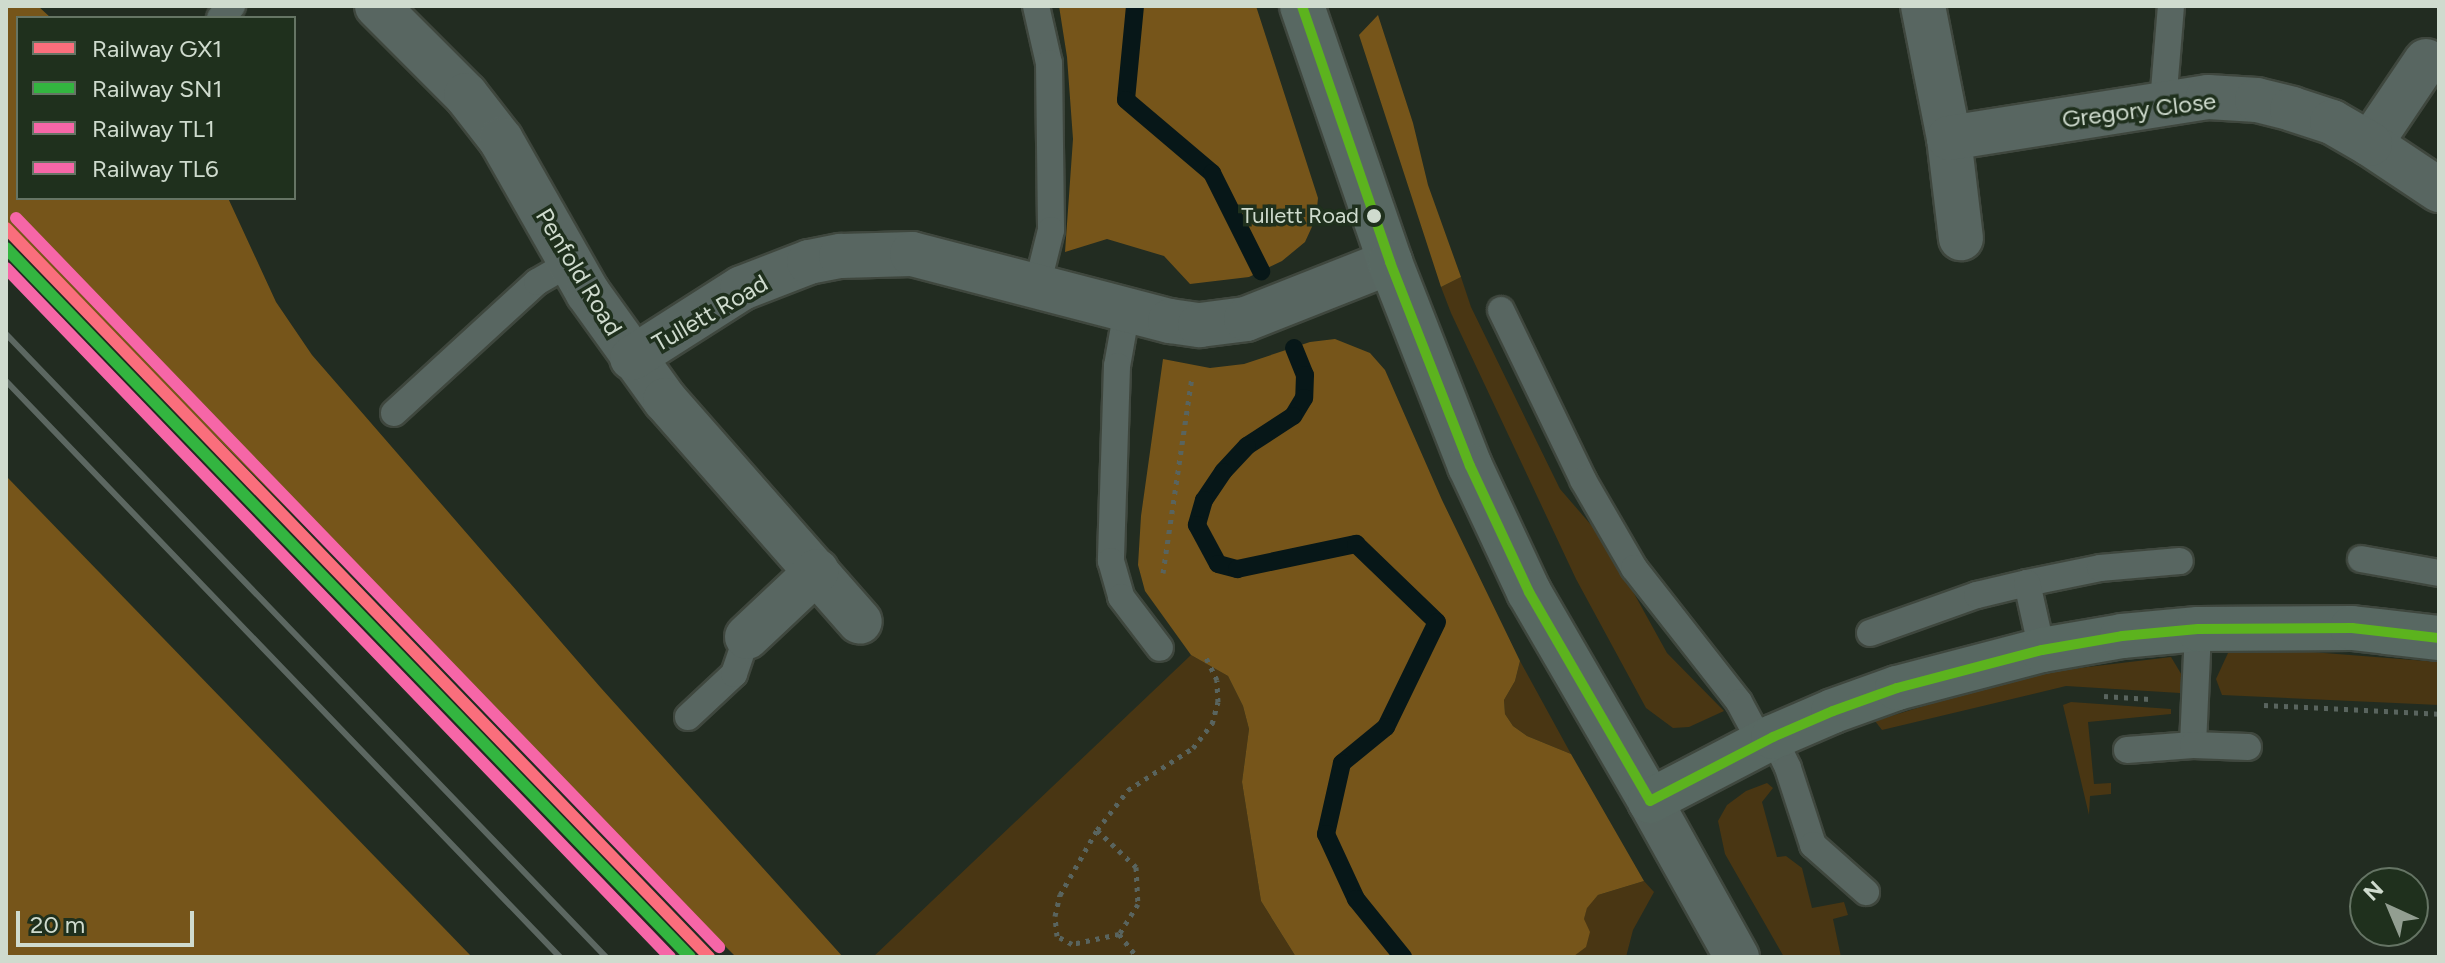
<!DOCTYPE html>
<html>
<head>
<meta charset="utf-8">
<style>
	body { margin:0 }
	#map { position:relative; width:2445px; height:963px; overflow:hidden; background:#222c21; font-family:Figtree,sans-serif }
	div>[style] { position:absolute }
	.green>* { inset:0; background:#493613 }
	.forest>* { inset:0; background:#76551a }
	.stream>* { height:18px; margin:-9px; padding:0 9px; transform-origin:9px; border-radius:9px; background:#071718 }
	.path>* { height:5px; margin-top:-2.5px; transform-origin:0; background:repeating-linear-gradient(90deg,#59645e 0 4px,transparent 0 10px) }
	.roads { filter:drop-shadow(2px 0 #3f473e) drop-shadow(-2px 0 #3f473e) drop-shadow(0 2px #3f473e) drop-shadow(0 -2px #3f473e) }
	.lane>* { height:26px; margin:-13px; padding:0 13px; transform-origin:13px; border-radius:13px; background:#586661 }
	.street>* { height:44px; margin:-22px; padding:0 22px; transform-origin:22px; border-radius:22px; background:#586661 }
	.secondary>* { height:44px; margin:-22px; padding:0 22px; transform-origin:22px; border-radius:22px; background:#586862 }
	.rail>* { height:6px; margin:-3px; padding:0 3px; transform-origin:3px; border-radius:3px; background:#5c6761 }
	.bus-1>* { height:10px; margin:-5px; padding:0 5px; transform-origin:5px; border-radius:5px; background:#5cb31e }
	.rail-1>* { height:12px; margin:-6px; padding:0 6px; transform-origin:6px; border-radius:6px; background:#fa6e7c }
	.rail-2>* { height:12px; margin:-6px; padding:0 6px; transform-origin:6px; border-radius:6px; background:#33b540 }
	.rail-3>* { height:12px; margin:-6px; padding:0 6px; transform-origin:6px; border-radius:6px; background:#f666a7 }
	.rail-4>* { height:12px; margin:-6px; padding:0 6px; transform-origin:6px; border-radius:6px; background:#f666a7 }
	.dots>* { width:22px; height:22px; translate:-50% -50%; box-sizing:border-box; border:4px solid #1f301d; border-radius:50% }
	span { translate:-50% -50%; white-space:nowrap; text-align:center; line-height:1.15; -webkit-text-stroke:7px #1f301d; paint-order:stroke }
	.bus-label { font-size:22px; color:#cfdbce }
	.right { translate:-100% -50%; text-align:right }
	.street-label { font-size:24px; color:#cfdbce }
	.frame { position:absolute; inset:0; border:8px solid #cfdbce; pointer-events:none }
	.legend { position:absolute; left:16px; top:16px; width:280px; height:184px; box-sizing:border-box; background:#1f301d; border:2px solid #657464; margin:0; padding:10px 14px; list-style:none; font-size:24px; color:#cfdbce }
	.legend li { display:flex; align-items:center; gap:16px; height:40px }
	.legend b { width:40px; border:2px solid #657464 }
	.north { position:absolute; left:2349px; top:867px; width:80px; height:80px; box-sizing:border-box; background:#1f301d; border:2px solid #657464; border-radius:50%; rotate:316deg; font-size:22px; font-weight:700; line-height:32px; text-align:center; color:#cfdbce }
	.north::after { content:''; display:block; margin:auto; width:28px; height:36px; background:#929e91; clip-path:polygon(50% 0,100% 100%,50% 72%,0 100%) }
	.scale { position:absolute; left:16px; top:911px; width:178px; height:36px; box-sizing:border-box; border:4px solid #cfdbce; border-top:0; padding-left:10px; font-size:24px; line-height:28px; white-space:nowrap; color:#cfdbce; -webkit-text-stroke:6px #1f301d; paint-order:stroke }
</style>
</head>
<body>
<div id="map">
	<div class="green">
		<i style="clip-path:polygon(1461px 277px,1471px 307px,1560px 489px,1605px 541px,1667px 653px,1724px 711px,1689px 727px,1673px 728px,1646px 708px,1576px 579px,1451px 313px,1441px 287px)"></i>
		<i style="clip-path:polygon(2299px 651px,2439px 662px,2439px 705px,2222px 695px,2216px 679px,2228px 653px)"></i>
		<i style="clip-path:polygon(1191px 655px,1228px 676px,1243px 706px,1249px 729px,1242px 782px,1261px 901px,1296px 957px,873px 957px)"></i>
		<i style="clip-path:polygon(2171px 657px,2183px 677px,2180px 693px,2066px 686px,1882px 730px,1875px 721px,1992px 685px,2063px 670px)"></i>
		<i style="clip-path:polygon(1520px 661px,1571px 754px,1527px 736px,1513px 726px,1505px 714px,1504px 700px,1515px 681px)"></i>
		<i style="clip-path:polygon(2071px 702px,2171px 709px,2171px 714px,2088px 722px,2094px 784px,2111px 783px,2111px 794px,2090px 796px,2089px 815px,2063px 705px)"></i>
		<i style="clip-path:polygon(1767px 783px,1773px 788px,1762px 802px,1777px 857px,1786px 856px,1802px 868px,1812px 908px,1844px 902px,1848px 915px,1833px 919px,1841px 957px,1784px 957px,1725px 854px,1718px 821px,1727px 805px,1746px 791px)"></i>
		<i style="clip-path:polygon(1644px 881px,1654px 892px,1633px 930px,1626px 957px,1563px 957px,1574px 956px,1587px 907px,1598px 895px)"></i>
	</div>
	<div class="forest">
		<i style="clip-path:polygon(6px 6px,38px 6px,51px 18px,18px 18px,18px 198px,228px 198px,276px 302px,312px 355px,601px 688px,843px 957px,736px 957px,6px 227px)"></i>
		<i style="clip-path:polygon(1059px 6px,1256px 6px,1318px 198px,1316px 218px,1305px 242px,1282px 261px,1249px 277px,1190px 284px,1164px 256px,1107px 239px,1065px 252px,1073px 139px,1067px 57px)"></i>
		<i style="clip-path:polygon(1378px 15px,1413px 123px,1428px 185px,1461px 277px,1441px 287px,1359px 35px)"></i>
		<i style="clip-path:polygon(1335px 339px,1370px 353px,1385px 370px,1442px 500px,1520px 661px,1515px 681px,1504px 700px,1505px 714px,1513px 726px,1527px 736px,1571px 754px,1644px 881px,1598px 895px,1587px 908px,1584px 919px,1590px 932px,1586px 947px,1574px 956px,1296px 957px,1261px 901px,1242px 782px,1249px 729px,1243px 706px,1228px 676px,1191px 655px,1145px 591px,1138px 565px,1141px 516px,1163px 359px,1210px 368px,1244px 364px,1310px 342px)"></i>
		<i style="clip-path:polygon(6px 476px,472px 957px,6px 957px)"></i>
	</div>
	<div class="stream">
		<i style="left:1135px;top:6px;width:94px;rotate:95.5deg"></i>
		<i style="left:1126px;top:100px;width:113px;rotate:40.3deg"></i>
		<i style="left:1212px;top:173px;width:110px;rotate:63.4deg"></i>
		<i style="left:1294px;top:348px;width:29px;rotate:68deg"></i>
		<i style="left:1305px;top:375px;width:23px;rotate:92deg"></i>
		<i style="left:1304px;top:398px;width:21px;rotate:121deg"></i>
		<i style="left:1293px;top:416px;width:55px;rotate:146.9deg"></i>
		<i style="left:1247px;top:446px;width:35px;rotate:133deg"></i>
		<i style="left:1223px;top:472px;width:34px;rotate:124deg"></i>
		<i style="left:1204px;top:500px;width:26px;rotate:106deg"></i>
		<i style="left:1197px;top:525px;width:44px;rotate:61.7deg"></i>
		<i style="left:1218px;top:564px;width:20px;rotate:15deg"></i>
		<i style="left:1237px;top:569px;width:122px;rotate:-11.9deg"></i>
		<i style="left:1356px;top:544px;width:112px;rotate:43.9deg"></i>
		<i style="left:1437px;top:622px;width:117px;rotate:115.9deg"></i>
		<i style="left:1386px;top:727px;width:57px;rotate:140.7deg"></i>
		<i style="left:1342px;top:763px;width:73px;rotate:102.7deg"></i>
		<i style="left:1326px;top:834px;width:72px;rotate:65.2deg"></i>
		<i style="left:1356px;top:899px;width:75px;rotate:51deg"></i>
	</div>
	<div class="path">
		<i style="left:1163px;top:573px;width:198px;rotate:-81.6deg"></i>
		<i style="left:2104px;top:696px;width:46px;rotate:3.7deg"></i>
		<i style="left:2264px;top:705px;width:175px;rotate:2.9deg"></i>
		<i style="left:1097px;top:830px;width:54px;rotate:43.5deg"></i>
		<i style="left:1136px;top:867px;width:37px;rotate:87deg"></i>
		<i style="left:1138px;top:904px;width:36px;rotate:122deg"></i>
		<i style="left:1119px;top:934px;width:48px;rotate:168deg"></i>
		<i style="left:1072px;top:944px;width:17px;rotate:-152deg"></i>
		<i style="left:1057px;top:936px;width:20px;rotate:-96deg"></i>
		<i style="left:1055px;top:916px;width:22px;rotate:-77deg"></i>
		<i style="left:1060px;top:895px;width:75px;rotate:-60.4deg"></i>
		<i style="left:1097px;top:830px;width:51px;rotate:-52.2deg"></i>
		<i style="left:1128px;top:790px;width:77px;rotate:-32.9deg"></i>
		<i style="left:1193px;top:748px;width:31px;rotate:-52deg"></i>
		<i style="left:1212px;top:724px;width:23px;rotate:-75deg"></i>
		<i style="left:1218px;top:702px;width:22px;rotate:-93deg"></i>
		<i style="left:1217px;top:680px;width:28px;rotate:-116deg"></i>
		<i style="left:1119px;top:934px;width:29px;rotate:52deg"></i>
	</div>
	<div class="roads">
		<div class="lane">
			<i style="left:1036px;top:6px;width:58px;rotate:77.2deg"></i>
			<i style="left:1049px;top:63px;width:167px;rotate:89.3deg"></i>
			<i style="left:1051px;top:230px;width:58px;rotate:104deg"></i>
			<i style="left:220px;top:18px;width:17px;rotate:-45deg"></i>
			<i style="left:2163px;top:103px;width:97px;rotate:-85.3deg"></i>
			<i style="left:1127px;top:310px;width:57px;rotate:100.1deg"></i>
			<i style="left:1117px;top:366px;width:195px;rotate:91.8deg"></i>
			<i style="left:1111px;top:561px;width:37px;rotate:74deg"></i>
			<i style="left:1121px;top:597px;width:64px;rotate:52.6deg"></i>
			<i style="left:1501px;top:310px;width:189px;rotate:64.2deg"></i>
			<i style="left:1583px;top:480px;width:102px;rotate:59.9deg"></i>
			<i style="left:1634px;top:568px;width:170px;rotate:51.9deg"></i>
			<i style="left:1739px;top:702px;width:47px;rotate:61.8deg"></i>
			<i style="left:394px;top:413px;width:194px;rotate:-42.5deg"></i>
			<i style="left:537px;top:282px;width:39px;rotate:-30deg"></i>
			<i style="left:2361px;top:559px;width:79px;rotate:10.2deg"></i>
			<i style="left:2027px;top:583px;width:75px;rotate:-11.6deg"></i>
			<i style="left:2100px;top:568px;width:80px;rotate:-5deg"></i>
			<i style="left:1870px;top:633px;width:114px;rotate:-19.6deg"></i>
			<i style="left:1977px;top:595px;width:51px;rotate:-13.5deg"></i>
			<i style="left:2027px;top:583px;width:69px;rotate:77.4deg"></i>
			<i style="left:688px;top:717px;width:63px;rotate:-43.1deg"></i>
			<i style="left:734px;top:674px;width:39px;rotate:-71deg"></i>
			<i style="left:1773px;top:737px;width:34px;rotate:64deg"></i>
			<i style="left:1788px;top:768px;width:81px;rotate:72deg"></i>
			<i style="left:1813px;top:845px;width:71px;rotate:41.6deg"></i>
			<i style="left:2193px;top:745px;width:116px;rotate:-87.5deg"></i>
			<i style="left:2127px;top:750px;width:66px;rotate:-4.3deg"></i>
			<i style="left:2193px;top:745px;width:55px;rotate:2.1deg"></i>
		</div>
		<div class="street">
			<i style="left:377px;top:6px;width:126px;rotate:45deg"></i>
			<i style="left:466px;top:95px;width:57px;rotate:52.1deg"></i>
			<i style="left:501px;top:140px;width:176px;rotate:60.4deg"></i>
			<i style="left:588px;top:293px;width:132px;rotate:54.3deg"></i>
			<i style="left:665px;top:400px;width:295px;rotate:48.7deg"></i>
			<i style="left:1923px;top:6px;width:135px;rotate:78.9deg"></i>
			<i style="left:1949px;top:138px;width:101px;rotate:83.2deg"></i>
			<i style="left:2426px;top:61px;width:100px;rotate:124deg"></i>
			<i style="left:2370px;top:144px;width:83px;rotate:33.7deg"></i>
			<i style="left:1949px;top:138px;width:262px;rotate:-9deg"></i>
			<i style="left:2208px;top:97px;width:49px;rotate:3.5deg"></i>
			<i style="left:2257px;top:100px;width:36px;rotate:14deg"></i>
			<i style="left:2292px;top:109px;width:42px;rotate:18deg"></i>
			<i style="left:2332px;top:122px;width:44px;rotate:30.1deg"></i>
			<i style="left:632px;top:358px;width:130px;rotate:-32.5deg"></i>
			<i style="left:742px;top:288px;width:72px;rotate:-21.2deg"></i>
			<i style="left:809px;top:262px;width:33px;rotate:-11deg"></i>
			<i style="left:841px;top:256px;width:71px;rotate:-1.6deg"></i>
			<i style="left:912px;top:254px;width:267px;rotate:14.6deg"></i>
			<i style="left:1170px;top:321px;width:30px;rotate:8deg"></i>
			<i style="left:1200px;top:325px;width:46px;rotate:-7.4deg"></i>
			<i style="left:1246px;top:319px;width:155px;rotate:-21.6deg"></i>
			<i style="left:747px;top:637px;width:96px;rotate:-43.3deg"></i>
			<i style="left:1650px;top:801px;width:179px;rotate:60.9deg"></i>
		</div>
		<div class="secondary">
			<i style="left:1302px;top:6px;width:271px;rotate:71deg"></i>
			<i style="left:1390px;top:262px;width:219px;rotate:68.6deg"></i>
			<i style="left:1470px;top:466px;width:139px;rotate:64.9deg"></i>
			<i style="left:1529px;top:592px;width:241px;rotate:59.9deg"></i>
			<i style="left:1650px;top:801px;width:139px;rotate:-27.5deg"></i>
			<i style="left:1773px;top:737px;width:65px;rotate:-23.4deg"></i>
			<i style="left:1833px;top:711px;width:68px;rotate:-19.8deg"></i>
			<i style="left:1897px;top:688px;width:150px;rotate:-14.7deg"></i>
			<i style="left:2042px;top:650px;width:81px;rotate:-9.9deg"></i>
			<i style="left:2122px;top:636px;width:76px;rotate:-5.3deg"></i>
			<i style="left:2198px;top:629px;width:154px;rotate:-0.4deg"></i>
			<i style="left:2352px;top:628px;width:88px;rotate:6.6deg"></i>
		</div>
	</div>
	<div class="rail">
		<i style="left:6px;top:334px;width:865px;rotate:46.08deg"></i>
		<i style="left:6px;top:381px;width:799px;rotate:46.12deg"></i>
	</div>
	<div class="bus-1">
		<i style="left:1302px;top:6px;width:271px;rotate:71deg"></i>
		<i style="left:1390px;top:262px;width:219px;rotate:68.6deg"></i>
		<i style="left:1470px;top:466px;width:139px;rotate:64.9deg"></i>
		<i style="left:1529px;top:592px;width:241px;rotate:59.9deg"></i>
		<i style="left:1650px;top:801px;width:139px;rotate:-27.5deg"></i>
		<i style="left:1773px;top:737px;width:65px;rotate:-23.4deg"></i>
		<i style="left:1833px;top:711px;width:68px;rotate:-19.8deg"></i>
		<i style="left:1897px;top:688px;width:150px;rotate:-14.7deg"></i>
		<i style="left:2042px;top:650px;width:81px;rotate:-9.9deg"></i>
		<i style="left:2122px;top:636px;width:76px;rotate:-5.3deg"></i>
		<i style="left:2198px;top:629px;width:154px;rotate:-0.4deg"></i>
		<i style="left:2352px;top:628px;width:88px;rotate:6.6deg"></i>
	</div>
	<div class="rail-1">
		<i style="left:6px;top:228px;width:1013px;rotate:46.04deg"></i>
	</div>
	<div class="rail-2">
		<i style="left:6px;top:248px;width:985px;rotate:46.03deg"></i>
	</div>
	<div class="rail-3">
		<i style="left:16px;top:218px;width:1013px;rotate:46.04deg"></i>
	</div>
	<div class="rail-4">
		<i style="left:6px;top:268px;width:957px;rotate:46.06deg"></i>
	</div>
	<div class="dots">
		<i style="left:1374px;top:216px;background:#cfdbce"></i>
	</div>
	<div class="bus-label">
		<span class="right" style="left:1359px;top:216px">Tullett Road</span>
	</div>
	<div class="street-label">
		<span style="left:2139px;top:110px;rotate:-7deg">Gregory Close</span>
		<span style="left:579px;top:272px;rotate:59deg">Penfold Road</span>
		<span style="left:710px;top:313px;rotate:-30deg">Tullett Road</span>
	</div>
	<div class="frame"></div>
	<ul class="legend">
	<li><b style="height:10px;background:#fa6e7c"></b>Railway GX1</li>
	<li><b style="height:10px;background:#33b540"></b>Railway SN1</li>
	<li><b style="height:10px;background:#f666a7"></b>Railway TL1</li>
	<li><b style="height:10px;background:#f666a7"></b>Railway TL6</li>
	</ul>
	<div class="north">N</div>
	<div class="scale">20 m</div>
</div>
</body>
</html>
